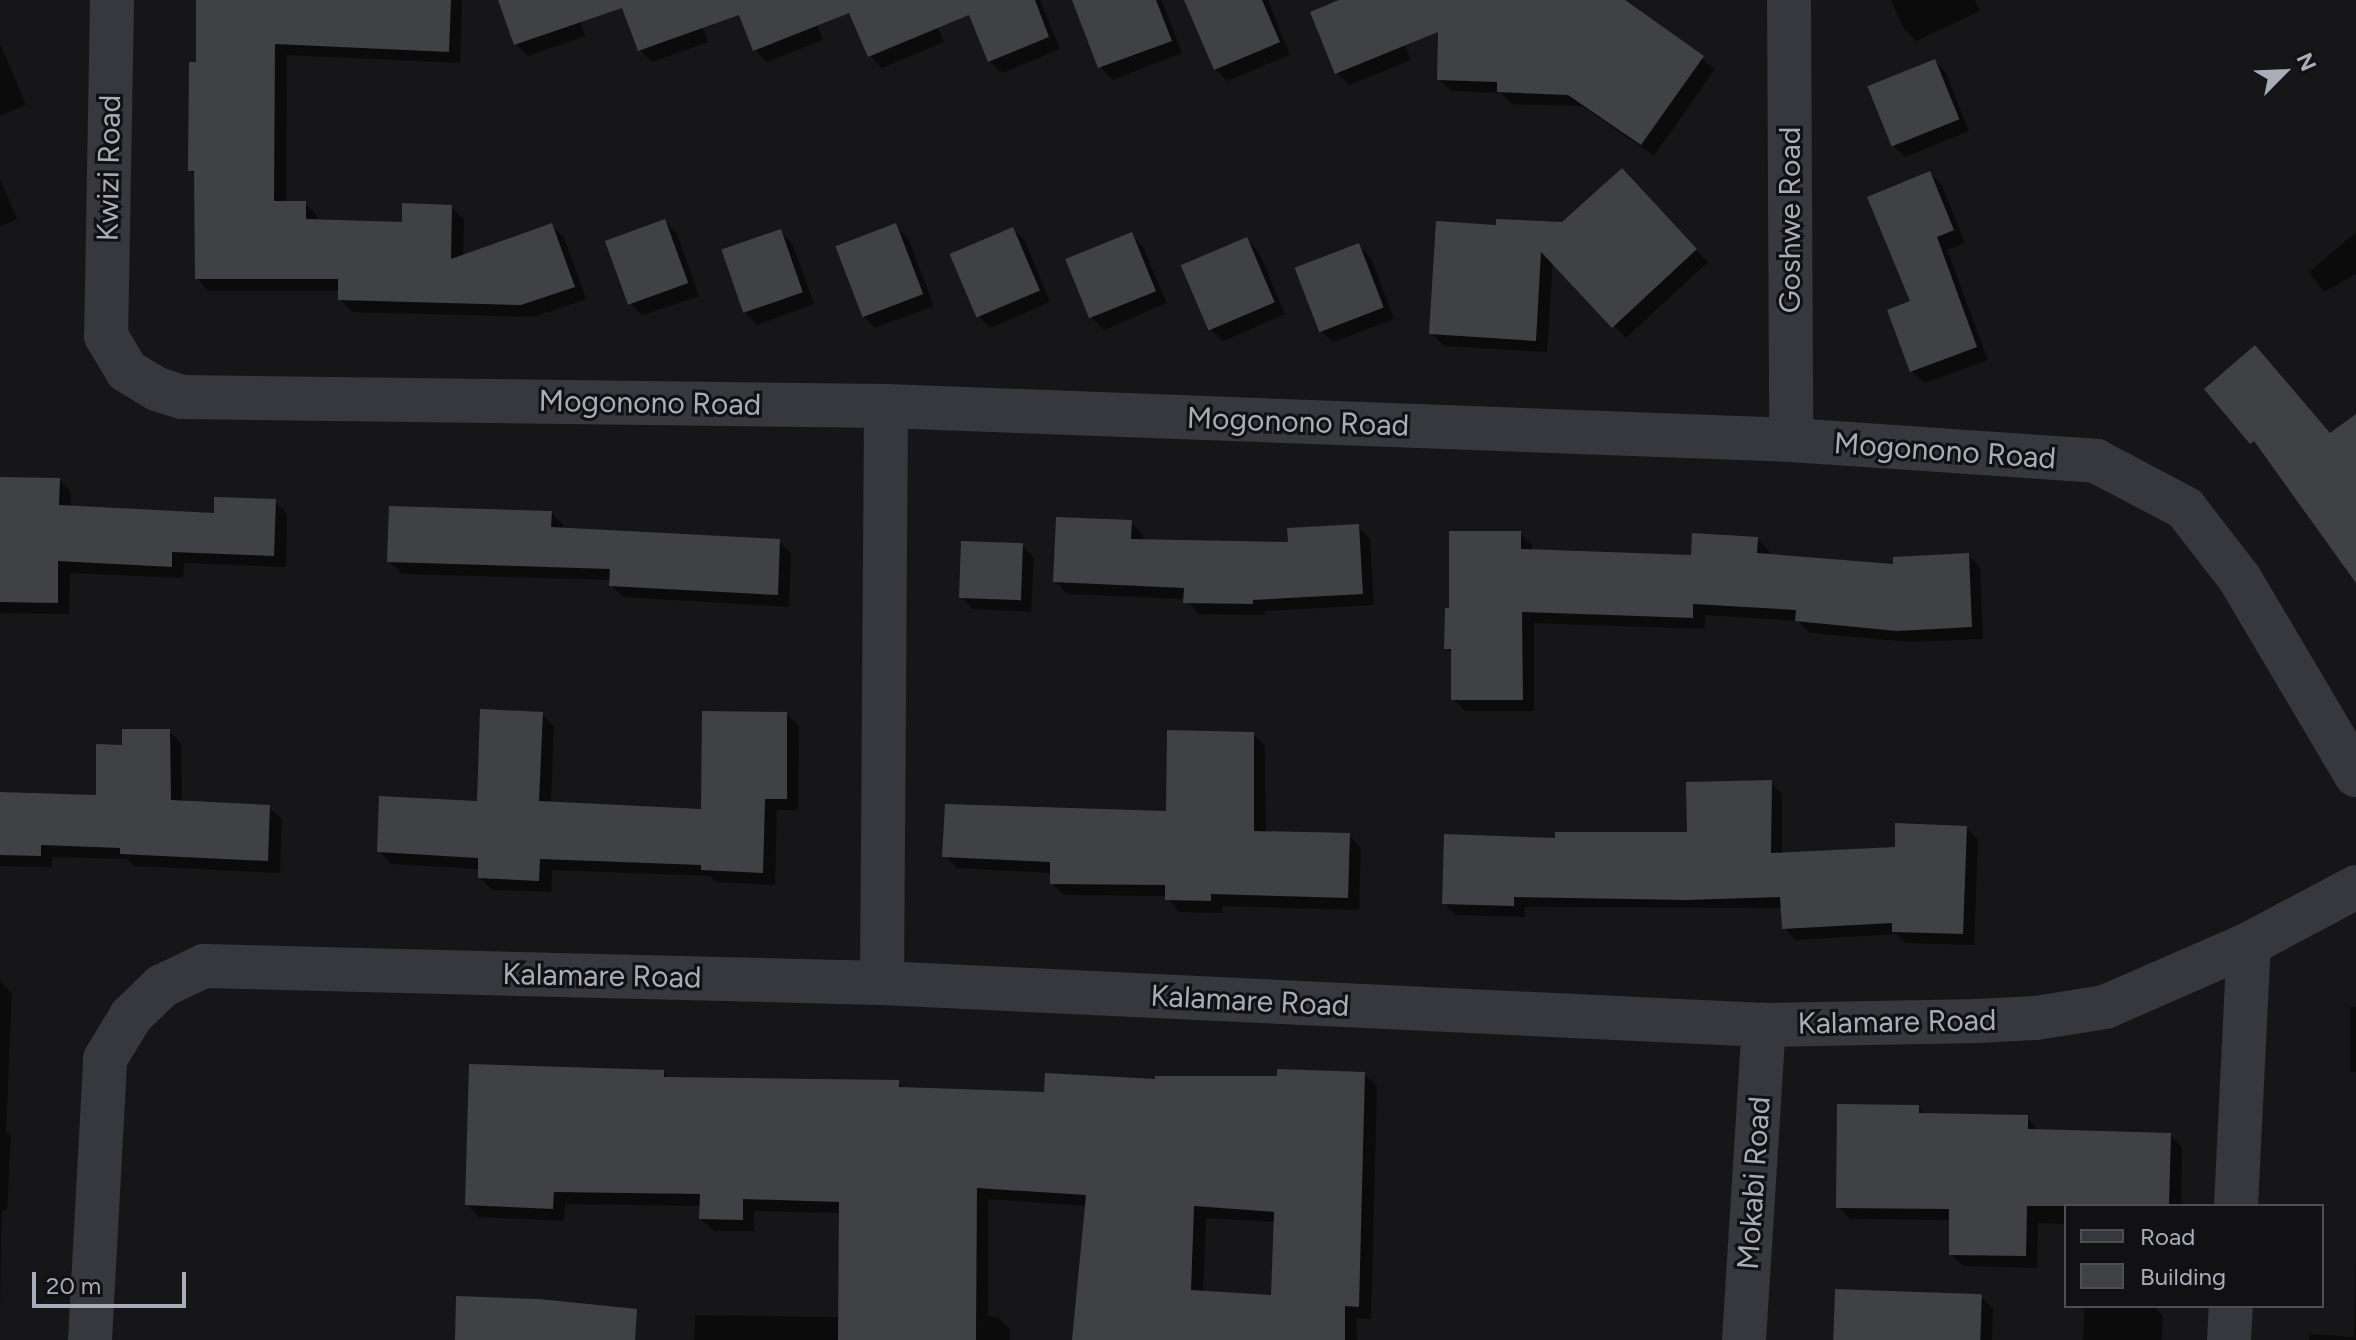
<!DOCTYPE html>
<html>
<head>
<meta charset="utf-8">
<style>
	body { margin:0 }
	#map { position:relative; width:2356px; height:1340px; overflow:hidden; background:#161618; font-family:Figtree,sans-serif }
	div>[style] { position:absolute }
	.shadow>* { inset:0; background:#0007; transform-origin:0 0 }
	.building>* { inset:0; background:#404145; transform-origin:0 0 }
	.minor>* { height:44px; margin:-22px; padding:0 22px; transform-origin:22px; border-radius:22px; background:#37383d }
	span { translate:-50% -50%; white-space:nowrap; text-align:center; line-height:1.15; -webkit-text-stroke:6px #111113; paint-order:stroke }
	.street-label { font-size:30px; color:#a8adb8 }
	.legend { position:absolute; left:2064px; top:1204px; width:260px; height:104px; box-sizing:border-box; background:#111113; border:2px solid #4d4f55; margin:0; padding:10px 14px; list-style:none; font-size:24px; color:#a8adb8 }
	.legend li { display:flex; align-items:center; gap:16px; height:40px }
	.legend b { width:40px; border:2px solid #4d4f55 }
	.north { position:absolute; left:2244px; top:32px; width:80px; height:80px; -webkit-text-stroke:6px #111113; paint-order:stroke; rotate:66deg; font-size:22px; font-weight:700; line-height:32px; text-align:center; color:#a8adb8 }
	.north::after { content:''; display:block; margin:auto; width:28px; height:36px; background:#a8adb8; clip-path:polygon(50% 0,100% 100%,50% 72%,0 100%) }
	.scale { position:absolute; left:32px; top:1272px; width:154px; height:36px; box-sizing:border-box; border:4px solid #a8adb8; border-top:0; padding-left:10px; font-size:24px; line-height:28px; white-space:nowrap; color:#a8adb8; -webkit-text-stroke:6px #111113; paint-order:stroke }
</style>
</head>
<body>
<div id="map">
	<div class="shadow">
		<i style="clip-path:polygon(198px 0,462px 0,460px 63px,287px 55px,286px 203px,305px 203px,317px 215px,317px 221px,403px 224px,451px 207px,464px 219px,463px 257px,551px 225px,564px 237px,586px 299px,534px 317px,352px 312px,340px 299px,340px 291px,209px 291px,197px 278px,196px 176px,190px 171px,198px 65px)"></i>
		<i style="clip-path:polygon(500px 0,572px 0,585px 36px,528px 56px,516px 44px)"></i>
		<i style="clip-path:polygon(622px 0,693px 0,708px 42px,652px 62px,640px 50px)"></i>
		<i style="clip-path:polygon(735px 0,808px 0,823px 40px,767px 62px,754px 49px)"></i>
		<i style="clip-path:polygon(845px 0,926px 0,944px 42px,882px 68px,870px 56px)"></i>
		<i style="clip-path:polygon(965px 0,1040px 0,1060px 49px,1002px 73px,989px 61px)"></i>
		<i style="clip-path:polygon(1090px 0,1162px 0,1182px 53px,1112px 80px,1100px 67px)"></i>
		<i style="clip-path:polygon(1206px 0,1268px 0,1290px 55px,1227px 81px,1215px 69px)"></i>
		<i style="clip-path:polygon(1344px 0,1387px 0,1411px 60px,1349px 85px,1337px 73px)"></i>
		<i style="clip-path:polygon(1442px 0,1622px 0,1715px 69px,1654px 156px,1582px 106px,1512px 104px,1501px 93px,1451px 91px,1439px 79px)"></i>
		<i style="clip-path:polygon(1891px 0,1975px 0,1980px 11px,1916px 41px,1904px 29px)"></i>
		<i style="clip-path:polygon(0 43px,26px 105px,0 116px)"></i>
		<i style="clip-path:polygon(1934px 61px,1946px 73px,1969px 131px,1905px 157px,1893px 145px)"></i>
		<i style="clip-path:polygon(1930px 173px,1942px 185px,1965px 243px,1947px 250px,1988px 360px,1924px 383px,1912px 371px,1913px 303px)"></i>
		<i style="clip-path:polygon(0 179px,17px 219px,0 227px)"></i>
		<i style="clip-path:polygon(1634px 183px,1708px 262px,1626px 338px,1553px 261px,1547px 352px,1444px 346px,1431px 333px,1563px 224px)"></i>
		<i style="clip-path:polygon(665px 222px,677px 234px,699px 296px,642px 315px,630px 303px)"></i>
		<i style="clip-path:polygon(895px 226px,908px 238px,934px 306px,875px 328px,863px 316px)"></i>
		<i style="clip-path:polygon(1013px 229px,1025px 241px,1050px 302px,990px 328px,978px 316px)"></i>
		<i style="clip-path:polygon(780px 231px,792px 243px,814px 304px,757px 325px,745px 313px)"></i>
		<i style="clip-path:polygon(2356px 232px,2356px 274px,2324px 292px,2309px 272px)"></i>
		<i style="clip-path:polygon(1131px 234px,1143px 247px,1167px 303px,1104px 330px,1092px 318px)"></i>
		<i style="clip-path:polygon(1246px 239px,1259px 252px,1285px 314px,1223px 341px,1210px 329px)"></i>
		<i style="clip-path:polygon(1359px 246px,1371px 258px,1394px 319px,1333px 342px,1320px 330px)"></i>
		<i style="clip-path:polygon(0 479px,59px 480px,71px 492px,71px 508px,216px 515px,275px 501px,287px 514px,286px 567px,184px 563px,183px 578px,70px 573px,69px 614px,0 613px)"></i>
		<i style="clip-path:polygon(551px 512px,563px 525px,563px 530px,779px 541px,791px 553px,789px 607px,623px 597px,611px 585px,611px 580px,402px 574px,389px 562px)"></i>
		<i style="clip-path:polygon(1131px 522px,1143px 535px,1143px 541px,1290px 544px,1358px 526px,1370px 539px,1374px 605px,1265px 611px,1265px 615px,1198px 614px,1186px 599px,1067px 594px,1055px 581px)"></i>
		<i style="clip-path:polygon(1520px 533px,1532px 545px,1532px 551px,1693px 557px,1757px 539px,1769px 551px,1769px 556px,1895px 566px,1968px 555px,1980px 567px,1983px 639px,1910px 642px,1810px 633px,1798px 621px,1705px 615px,1705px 629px,1534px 623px,1534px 711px,1465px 711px,1453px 699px,1453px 655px,1446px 648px,1451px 610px)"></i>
		<i style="clip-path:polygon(1022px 545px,1034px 558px,1031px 612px,973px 609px,961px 597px)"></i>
		<i style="clip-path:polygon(542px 714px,554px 726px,551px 803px,703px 811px,786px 714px,799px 726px,798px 810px,777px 810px,775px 885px,715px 882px,710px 876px,552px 870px,551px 892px,492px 890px,480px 878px,480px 869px,391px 864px,379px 851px,479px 803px)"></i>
		<i style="clip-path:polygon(169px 731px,181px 743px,182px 802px,269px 807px,282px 819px,280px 873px,134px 866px,128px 859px,52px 857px,52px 867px,0 866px,0 794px,98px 797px,124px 747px)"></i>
		<i style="clip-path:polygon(1253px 734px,1265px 746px,1266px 833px,1349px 835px,1361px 848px,1359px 910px,1222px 906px,1222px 913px,1179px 912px,1167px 896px,1064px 895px,1052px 883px,1052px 873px,957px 868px,945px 856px,1168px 813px)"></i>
		<i style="clip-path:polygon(1771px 782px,1782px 794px,1782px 855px,1896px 849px,1966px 828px,1978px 840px,1974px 945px,1905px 943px,1897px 934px,1796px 940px,1784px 928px,1783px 908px,1525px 907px,1525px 917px,1456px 915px,1444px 903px,1557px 840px,1689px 834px)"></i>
		<i style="clip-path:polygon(0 981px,12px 994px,6px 1131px,11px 1136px,7px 1210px,2px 1210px,0 1306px)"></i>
		<i style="left:2350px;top:1007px;width:6px;height:65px"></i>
		<i style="clip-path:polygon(evenodd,663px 1072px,670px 1079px,898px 1082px,905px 1089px,1046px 1094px,1157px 1082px,1364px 1074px,1377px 1086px,1371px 1319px,1356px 1318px,1357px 1340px,1074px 1340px,1087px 1206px,988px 1199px,988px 1316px,998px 1317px,1010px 1329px,1010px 1340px,694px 1340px,695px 1315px,840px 1317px,841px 1213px,754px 1211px,754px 1231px,714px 1231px,701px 1219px,702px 1206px,565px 1204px,564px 1221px,479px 1217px,467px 1204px,663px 1072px,1206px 1218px,1275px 1222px,1273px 1297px,1203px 1293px,1206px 1218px)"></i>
		<i style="clip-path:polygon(1918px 1107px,1926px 1115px,2027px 1117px,2039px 1132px,2170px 1135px,2182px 1147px,2181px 1206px,2066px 1206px,2066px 1224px,2038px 1223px,2037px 1268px,1963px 1266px,1951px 1254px,1951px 1220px,1850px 1219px,1838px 1207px)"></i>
		<i style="clip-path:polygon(2355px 1237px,2356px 1340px,2309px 1340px,2310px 1334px,2354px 1337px)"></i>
		<i style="clip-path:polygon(1981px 1297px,1993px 1309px,1992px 1340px,1835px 1340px)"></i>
		<i style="clip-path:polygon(2085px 1306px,2153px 1306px,2163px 1316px,2162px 1340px,2083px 1340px)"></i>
	</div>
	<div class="building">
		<i style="clip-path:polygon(196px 0,451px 0,449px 52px,275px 44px,274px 201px,306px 201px,306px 219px,402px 222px,402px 203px,452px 205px,451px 259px,552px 223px,575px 287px,521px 305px,338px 300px,338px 279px,195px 279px,194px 171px,188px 171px,189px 62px,196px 62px)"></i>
		<i style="clip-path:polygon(498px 0,1035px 0,1049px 37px,988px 62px,969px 15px,868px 57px,849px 13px,753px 51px,739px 15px,638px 51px,622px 8px,514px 45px)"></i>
		<i style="clip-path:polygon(1072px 0,1156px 0,1172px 41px,1098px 68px)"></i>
		<i style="clip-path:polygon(1184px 0,1262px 0,1280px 42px,1214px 70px)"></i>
		<i style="clip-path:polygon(1339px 0,1625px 0,1704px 56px,1641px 145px,1568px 95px,1497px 92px,1497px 82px,1437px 80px,1438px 32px,1335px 74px,1310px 12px)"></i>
		<i style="left:1935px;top:59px;width:65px;height:73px;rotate:68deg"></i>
		<i style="clip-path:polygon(1622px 168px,1697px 249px,1612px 328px,1541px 252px,1536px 341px,1429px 334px,1436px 221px,1496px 225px,1496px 219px,1562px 222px)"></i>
		<i style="clip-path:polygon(1930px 171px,1954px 230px,1937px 237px,1977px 347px,1910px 372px,1887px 310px,1910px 301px,1867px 197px)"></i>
		<i style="left:665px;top:219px;width:68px;height:64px;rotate:70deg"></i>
		<i style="left:896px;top:223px;width:76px;height:65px;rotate:69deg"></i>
		<i style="left:1013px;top:227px;width:69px;height:69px;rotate:67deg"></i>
		<i style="left:781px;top:229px;width:67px;height:63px;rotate:71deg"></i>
		<i style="left:1132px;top:232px;width:64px;height:72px;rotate:68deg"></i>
		<i style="left:1247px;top:237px;width:71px;height:72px;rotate:67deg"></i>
		<i style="left:1359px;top:243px;width:69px;height:69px;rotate:69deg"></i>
		<i style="clip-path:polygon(2255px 345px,2330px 433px,2356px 414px,2356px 583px,2254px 441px,2250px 444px,2204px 389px)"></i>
		<i style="clip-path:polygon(0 477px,60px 478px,59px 505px,214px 513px,214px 497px,276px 499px,274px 556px,172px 552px,172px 567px,58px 561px,58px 603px,0 602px)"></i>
		<i style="clip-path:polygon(389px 506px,552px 511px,551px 527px,780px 539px,778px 595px,609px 586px,610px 569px,387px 562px)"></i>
		<i style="clip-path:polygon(1056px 517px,1132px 520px,1131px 539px,1288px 542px,1287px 528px,1359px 524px,1363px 594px,1253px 600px,1253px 604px,1183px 603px,1184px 588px,1053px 582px)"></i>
		<i style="clip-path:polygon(1449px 531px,1521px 531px,1521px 549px,1691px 555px,1692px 533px,1758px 537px,1757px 553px,1893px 564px,1893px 557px,1969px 553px,1972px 627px,1897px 631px,1795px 621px,1796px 610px,1693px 604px,1693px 618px,1522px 612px,1523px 700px,1451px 700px,1451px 649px,1444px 649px,1445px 608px,1449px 608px)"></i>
		<i style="left:961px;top:541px;width:62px;height:57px;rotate:2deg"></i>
		<i style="clip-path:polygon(480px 709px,543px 712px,539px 801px,701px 809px,702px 711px,787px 712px,787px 799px,765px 799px,763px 873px,701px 870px,701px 865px,540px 859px,539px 881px,478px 878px,478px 858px,377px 852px,379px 796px,477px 801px)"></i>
		<i style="clip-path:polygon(122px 729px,170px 729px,171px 800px,270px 805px,268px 861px,120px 854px,120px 848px,41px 845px,41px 856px,0 855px,0 792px,96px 795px,96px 744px,122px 745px)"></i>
		<i style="clip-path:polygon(1167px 730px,1254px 732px,1254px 831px,1350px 833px,1348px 898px,1211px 894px,1211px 901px,1165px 900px,1165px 885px,1050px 884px,1050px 862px,942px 857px,945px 804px,1166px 811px)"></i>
		<i style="clip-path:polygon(1772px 780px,1771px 853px,1895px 847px,1895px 823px,1967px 826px,1963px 934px,1892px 932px,1892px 923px,1782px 929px,1780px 897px,1686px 900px,1514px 897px,1514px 906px,1442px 904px,1444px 834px,1555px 838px,1555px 832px,1687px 832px,1686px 782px)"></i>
		<i style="clip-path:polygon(evenodd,469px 1064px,664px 1070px,664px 1077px,899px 1080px,899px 1087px,1044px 1092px,1045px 1073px,1155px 1079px,1155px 1076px,1277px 1076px,1277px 1069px,1365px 1072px,1359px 1307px,1345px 1306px,1345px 1340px,1072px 1340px,1086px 1195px,977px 1188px,976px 1340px,838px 1340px,839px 1202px,743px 1199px,743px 1220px,699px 1219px,700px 1194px,554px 1192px,553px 1209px,465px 1205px,469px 1064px,1194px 1206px,1274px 1212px,1271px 1295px,1191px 1290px,1194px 1206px)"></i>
		<i style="clip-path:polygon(1837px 1104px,1919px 1105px,1919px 1113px,2028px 1115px,2028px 1129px,2171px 1133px,2169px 1206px,2027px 1206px,2026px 1256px,1949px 1255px,1949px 1209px,1836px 1208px)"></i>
		<i style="left:1835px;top:1289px;width:147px;height:51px;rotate:2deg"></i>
		<i style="clip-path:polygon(456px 1296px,539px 1299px,637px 1309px,635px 1340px,455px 1340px)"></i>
	</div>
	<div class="minor">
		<i style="left:112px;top:0;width:336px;rotate:91deg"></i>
		<i style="left:106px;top:336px;width:41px;rotate:59deg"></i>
		<i style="left:127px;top:371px;width:35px;rotate:31deg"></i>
		<i style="left:157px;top:389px;width:26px;rotate:18deg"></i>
		<i style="left:182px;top:397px;width:704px;rotate:0.73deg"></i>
		<i style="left:886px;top:406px;width:906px;rotate:2.15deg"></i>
		<i style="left:1791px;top:440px;width:306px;rotate:3.9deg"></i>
		<i style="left:2096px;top:461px;width:101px;rotate:27.8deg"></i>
		<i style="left:2185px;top:508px;width:90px;rotate:52.2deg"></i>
		<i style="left:2240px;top:579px;width:228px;rotate:59.4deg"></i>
		<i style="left:1789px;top:0;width:440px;rotate:89.7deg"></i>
		<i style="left:882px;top:983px;width:577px;rotate:-89.6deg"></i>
		<i style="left:2236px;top:1206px;width:262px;rotate:-87.2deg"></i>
		<i style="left:90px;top:1340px;width:281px;rotate:-86.9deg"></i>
		<i style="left:105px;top:1059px;width:50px;rotate:-58.8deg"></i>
		<i style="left:131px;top:1016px;width:43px;rotate:-44.1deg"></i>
		<i style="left:162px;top:986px;width:47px;rotate:-25.5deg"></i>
		<i style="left:204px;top:966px;width:678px;rotate:1.44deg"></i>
		<i style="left:882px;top:983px;width:883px;rotate:2.73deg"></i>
		<i style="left:1764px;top:1025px;width:214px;rotate:-1.1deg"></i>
		<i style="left:1978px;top:1021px;width:58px;rotate:-3deg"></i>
		<i style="left:2036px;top:1018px;width:70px;rotate:-9.1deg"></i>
		<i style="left:2105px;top:1007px;width:157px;rotate:-23.6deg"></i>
		<i style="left:2249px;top:944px;width:121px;rotate:-28deg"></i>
		<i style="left:1744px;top:1340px;width:316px;rotate:-86.4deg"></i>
		<i style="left:2229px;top:1340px;width:34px;rotate:-87deg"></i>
	</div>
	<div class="street-label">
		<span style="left:109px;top:168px;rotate:-89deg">Kwizi Road</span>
		<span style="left:1790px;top:220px;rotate:-90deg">Goshwe Road</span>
		<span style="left:650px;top:403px;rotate:1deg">Mogonono Road</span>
		<span style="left:1298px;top:422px;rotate:2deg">Mogonono Road</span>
		<span style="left:1945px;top:451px;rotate:4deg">Mogonono Road</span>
		<span style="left:602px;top:976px;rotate:1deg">Kalamare Road</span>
		<span style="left:1250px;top:1001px;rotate:3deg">Kalamare Road</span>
		<span style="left:1897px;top:1022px;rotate:-1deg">Kalamare Road</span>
		<span style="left:1754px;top:1183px;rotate:-86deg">Mokabi Road</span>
	</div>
	<ul class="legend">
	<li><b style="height:10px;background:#37383d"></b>Road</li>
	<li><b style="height:22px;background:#404145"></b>Building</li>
	</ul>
	<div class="north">N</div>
	<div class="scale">20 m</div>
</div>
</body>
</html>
